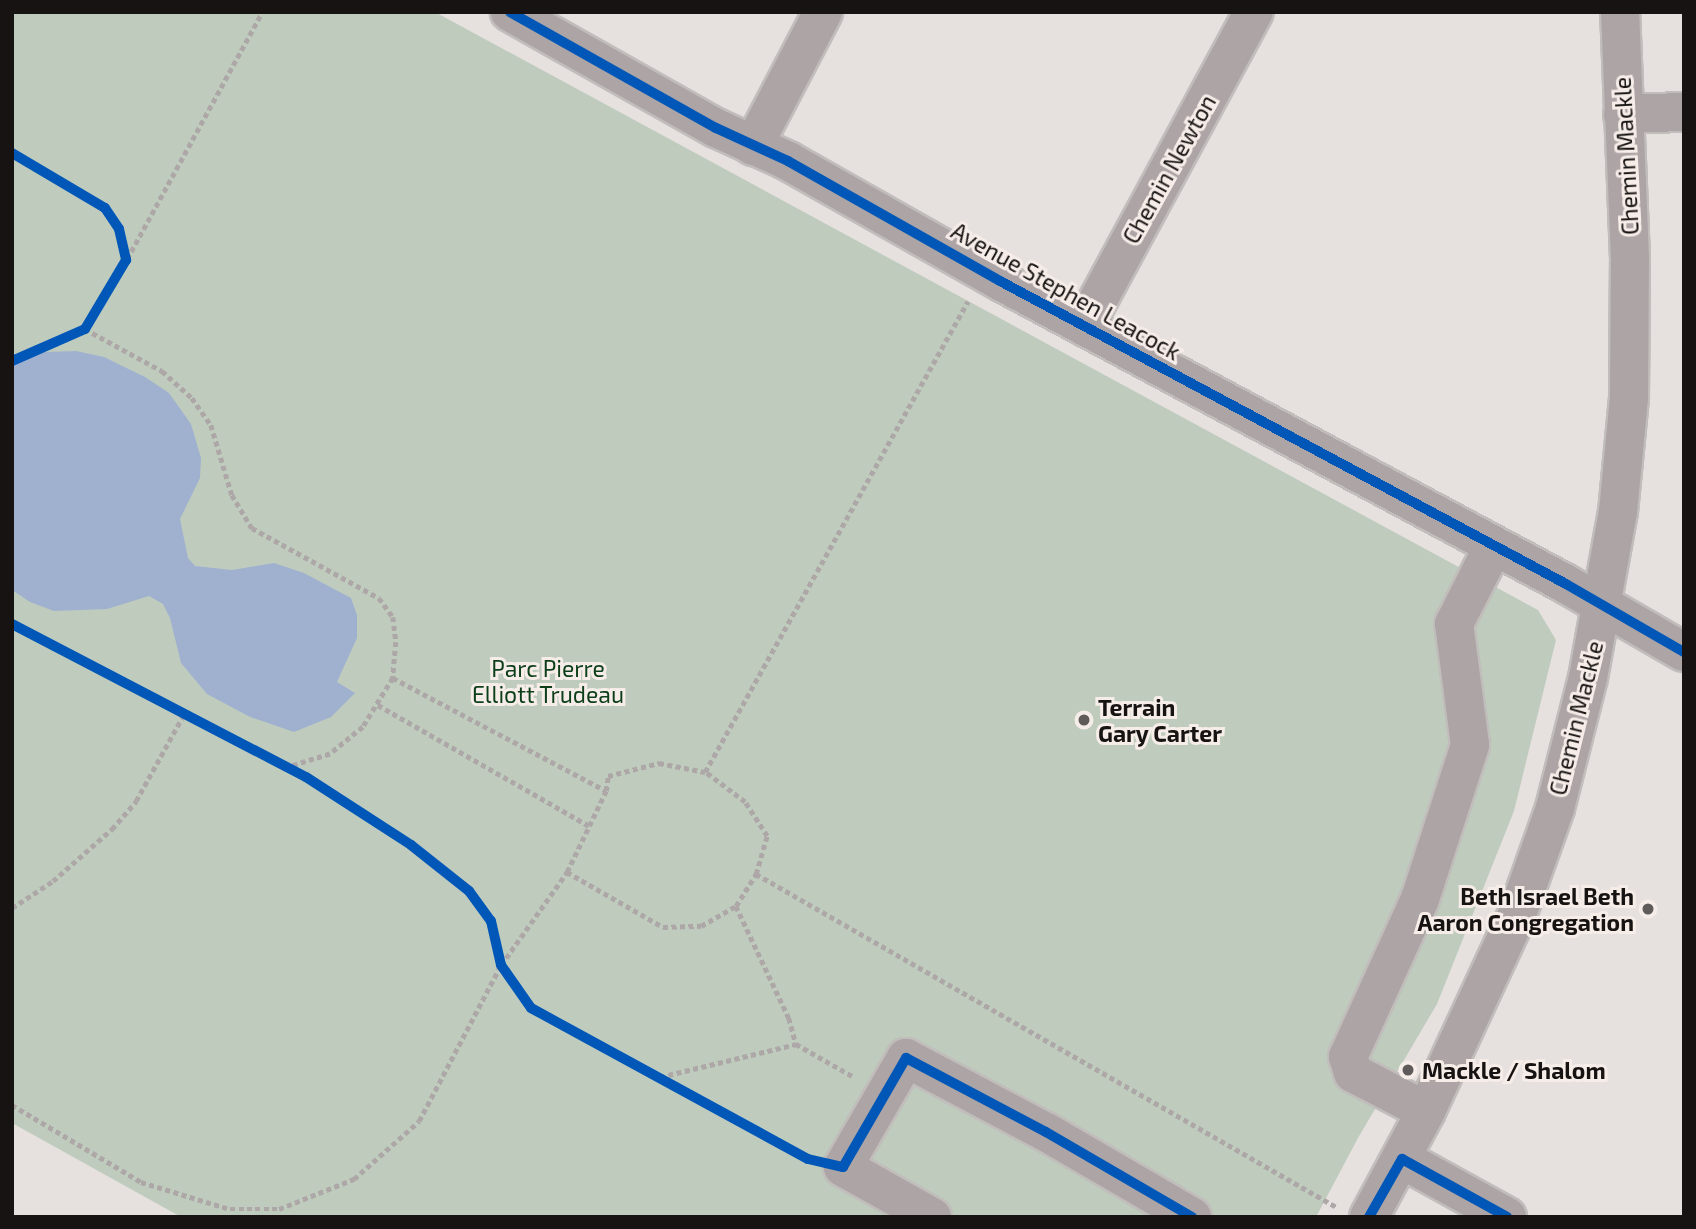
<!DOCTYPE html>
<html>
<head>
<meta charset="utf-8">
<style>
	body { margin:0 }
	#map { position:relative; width:1696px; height:1229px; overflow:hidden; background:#e6e1df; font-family:"Exo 2",sans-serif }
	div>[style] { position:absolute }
	.green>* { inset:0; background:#bfccbd }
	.water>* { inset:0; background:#a0b1d0 }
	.path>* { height:4.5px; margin-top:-2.25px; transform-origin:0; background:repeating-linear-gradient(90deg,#ada7a8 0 5px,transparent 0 8.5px) }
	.roads { filter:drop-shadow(2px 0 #c0bdbb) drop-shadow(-2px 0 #c0bdbb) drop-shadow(0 2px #c0bdbb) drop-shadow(0 -2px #c0bdbb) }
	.minor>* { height:38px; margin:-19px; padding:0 19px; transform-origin:19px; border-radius:19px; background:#aca4a5 }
	.cycleway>* { height:10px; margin:-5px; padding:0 5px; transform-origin:5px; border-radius:5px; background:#0057b8 }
	.dots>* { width:19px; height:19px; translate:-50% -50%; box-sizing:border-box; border:4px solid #f6ede9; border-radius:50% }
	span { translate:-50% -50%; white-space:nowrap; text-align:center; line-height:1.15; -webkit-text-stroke:6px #f6ede9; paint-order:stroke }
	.street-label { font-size:23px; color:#161312 }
	.park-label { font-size:23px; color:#0b3e19 }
	.poi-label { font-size:23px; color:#161312; font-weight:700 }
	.left { translate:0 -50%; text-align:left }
	.right { translate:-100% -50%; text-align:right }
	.frame { position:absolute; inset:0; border:14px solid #161312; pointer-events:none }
</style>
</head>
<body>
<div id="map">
	<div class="green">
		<i style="clip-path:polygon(12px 12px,435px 12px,1538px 610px,1556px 640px,1514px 811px,1437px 1004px,1358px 1138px,1316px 1217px,181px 1217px,12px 1123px)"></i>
	</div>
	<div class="water">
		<i style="clip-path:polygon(76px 351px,104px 357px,145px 377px,169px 393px,191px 424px,201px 458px,200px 478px,180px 519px,188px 558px,195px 566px,232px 570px,274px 563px,304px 573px,351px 598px,357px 615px,357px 638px,337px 682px,355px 693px,331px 717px,294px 732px,250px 717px,207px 694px,181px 663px,170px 618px,163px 604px,149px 596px,107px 609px,54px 611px,30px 602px,12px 590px,12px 365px,45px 352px)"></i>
	</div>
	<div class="path">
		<i style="left:12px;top:153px;width:108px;rotate:30.6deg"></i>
		<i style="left:105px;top:208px;width:25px;rotate:56deg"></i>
		<i style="left:119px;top:229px;width:32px;rotate:77deg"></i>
		<i style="left:126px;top:260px;width:80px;rotate:120.7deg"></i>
		<i style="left:85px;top:329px;width:80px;rotate:156.3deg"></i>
		<i style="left:127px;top:259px;width:281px;rotate:-61.3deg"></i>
		<i style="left:85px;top:329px;width:88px;rotate:28.6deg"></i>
		<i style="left:162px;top:371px;width:40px;rotate:42deg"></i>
		<i style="left:192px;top:398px;width:33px;rotate:55deg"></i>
		<i style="left:211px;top:425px;width:73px;rotate:73.3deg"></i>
		<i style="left:232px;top:495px;width:39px;rotate:59deg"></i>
		<i style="left:252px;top:528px;width:145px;rotate:28.9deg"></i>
		<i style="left:379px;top:598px;width:24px;rotate:54deg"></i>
		<i style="left:393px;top:617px;width:25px;rotate:83deg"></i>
		<i style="left:396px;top:642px;width:36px;rotate:95deg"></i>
		<i style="left:393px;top:678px;width:57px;rotate:121.5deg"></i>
		<i style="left:363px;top:727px;width:43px;rotate:140.7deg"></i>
		<i style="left:330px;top:754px;width:44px;rotate:162.8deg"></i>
		<i style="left:12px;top:624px;width:331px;rotate:27.5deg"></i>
		<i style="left:306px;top:777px;width:125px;rotate:32.9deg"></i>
		<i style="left:411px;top:845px;width:74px;rotate:38.4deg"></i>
		<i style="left:469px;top:891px;width:37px;rotate:54deg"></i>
		<i style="left:491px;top:921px;width:45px;rotate:77.2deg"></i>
		<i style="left:501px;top:965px;width:52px;rotate:55.1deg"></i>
		<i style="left:531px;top:1008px;width:319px;rotate:28.5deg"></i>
		<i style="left:393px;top:678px;width:241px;rotate:27.9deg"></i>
		<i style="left:378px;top:705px;width:243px;rotate:29.8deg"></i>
		<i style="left:567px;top:872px;width:111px;rotate:29.8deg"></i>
		<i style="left:663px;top:927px;width:38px;rotate:-2deg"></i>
		<i style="left:701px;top:926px;width:40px;rotate:-29.7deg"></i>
		<i style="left:736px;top:906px;width:38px;rotate:-58deg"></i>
		<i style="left:756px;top:874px;width:40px;rotate:-74deg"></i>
		<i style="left:767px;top:836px;width:40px;rotate:-122.9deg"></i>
		<i style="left:745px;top:802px;width:50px;rotate:-143.1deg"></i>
		<i style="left:756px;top:874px;width:671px;rotate:29.85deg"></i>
		<i style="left:736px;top:906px;width:124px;rotate:64.7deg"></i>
		<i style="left:789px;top:1018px;width:27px;rotate:75deg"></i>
		<i style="left:796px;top:1044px;width:67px;rotate:29.6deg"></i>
		<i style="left:12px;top:908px;width:49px;rotate:-33.4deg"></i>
		<i style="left:53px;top:881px;width:79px;rotate:-41.4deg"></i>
		<i style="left:112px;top:829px;width:37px;rotate:-49deg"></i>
		<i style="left:136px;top:801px;width:99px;rotate:-61.1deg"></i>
		<i style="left:660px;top:1077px;width:140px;rotate:-13.6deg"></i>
		<i style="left:12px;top:1105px;width:150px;rotate:30.8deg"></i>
		<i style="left:141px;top:1182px;width:93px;rotate:16.9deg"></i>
		<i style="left:230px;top:1209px;width:49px"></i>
		<i style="left:279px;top:1209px;width:81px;rotate:-21.8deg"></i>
		<i style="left:354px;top:1179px;width:87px;rotate:-41.7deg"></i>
		<i style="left:419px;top:1121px;width:176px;rotate:-62.3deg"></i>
		<i style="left:501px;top:965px;width:114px;rotate:-54.6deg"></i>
		<i style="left:567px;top:872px;width:90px;rotate:-64.3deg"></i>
		<i style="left:606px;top:791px;width:15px;rotate:-82deg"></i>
		<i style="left:608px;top:776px;width:53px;rotate:-14.3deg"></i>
		<i style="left:659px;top:763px;width:47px;rotate:11.1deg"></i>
		<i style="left:705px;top:772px;width:539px;rotate:-60.82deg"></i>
	</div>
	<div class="roads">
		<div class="minor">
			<i style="left:510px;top:12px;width:236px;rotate:29.4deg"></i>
			<i style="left:716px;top:128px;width:79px;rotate:24.6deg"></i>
			<i style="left:788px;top:161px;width:244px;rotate:29.5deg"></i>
			<i style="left:1000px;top:281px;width:642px;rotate:28.16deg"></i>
			<i style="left:1566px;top:584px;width:136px;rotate:30deg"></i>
			<i style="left:1623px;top:114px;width:61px;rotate:-1.9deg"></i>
			<i style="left:753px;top:146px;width:151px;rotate:-62.4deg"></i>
			<i style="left:1084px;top:326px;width:357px;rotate:-61.6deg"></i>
			<i style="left:1426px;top:1111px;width:82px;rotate:-152.5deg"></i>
			<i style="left:1353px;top:1073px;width:17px;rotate:-107deg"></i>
			<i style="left:1348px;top:1057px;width:174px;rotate:-65.5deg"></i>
			<i style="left:1420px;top:899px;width:162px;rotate:-72deg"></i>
			<i style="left:1470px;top:745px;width:122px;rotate:-97.5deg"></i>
			<i style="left:1454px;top:624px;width:86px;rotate:-63.1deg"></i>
			<i style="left:1402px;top:1159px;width:120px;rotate:28.9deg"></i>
			<i style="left:932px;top:1217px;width:102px;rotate:-150.7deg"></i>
			<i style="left:843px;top:1167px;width:126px;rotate:-60deg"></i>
			<i style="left:906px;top:1058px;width:158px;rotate:27.9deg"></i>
			<i style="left:1046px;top:1132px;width:169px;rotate:30.2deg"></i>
			<i style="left:1369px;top:1217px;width:120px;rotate:-61.7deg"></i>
			<i style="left:1426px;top:1111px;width:216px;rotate:-65.1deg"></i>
			<i style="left:1517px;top:915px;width:114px;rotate:-70.4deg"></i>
			<i style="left:1555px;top:808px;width:134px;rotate:-75.8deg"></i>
			<i style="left:1588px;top:678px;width:169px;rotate:-79.8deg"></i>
			<i style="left:1618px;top:512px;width:116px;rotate:-84.5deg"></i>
			<i style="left:1629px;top:397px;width:138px;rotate:-89.6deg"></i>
			<i style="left:1630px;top:259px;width:247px;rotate:-92.3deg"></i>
		</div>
	</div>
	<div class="cycleway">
		<i style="left:510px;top:12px;width:236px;rotate:29.4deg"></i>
		<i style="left:716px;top:128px;width:79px;rotate:24.6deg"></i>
		<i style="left:788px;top:161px;width:244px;rotate:29.5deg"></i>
		<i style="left:1000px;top:281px;width:642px;rotate:28.16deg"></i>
		<i style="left:1566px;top:584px;width:136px;rotate:30deg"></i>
		<i style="left:12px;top:153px;width:108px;rotate:30.6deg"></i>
		<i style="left:105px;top:208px;width:25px;rotate:56deg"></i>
		<i style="left:119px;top:229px;width:32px;rotate:77deg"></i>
		<i style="left:126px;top:260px;width:80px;rotate:120.7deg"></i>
		<i style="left:85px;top:329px;width:80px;rotate:156.3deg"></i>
		<i style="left:12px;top:624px;width:331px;rotate:27.5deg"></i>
		<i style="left:306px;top:777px;width:125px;rotate:32.9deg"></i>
		<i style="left:411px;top:845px;width:74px;rotate:38.4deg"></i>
		<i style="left:469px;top:891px;width:37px;rotate:54deg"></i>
		<i style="left:491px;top:921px;width:45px;rotate:77.2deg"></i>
		<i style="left:501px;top:965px;width:52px;rotate:55.1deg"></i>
		<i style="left:531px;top:1008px;width:315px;rotate:28.6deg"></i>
		<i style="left:808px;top:1159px;width:36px;rotate:13deg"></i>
		<i style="left:843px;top:1167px;width:126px;rotate:-60deg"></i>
		<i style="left:906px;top:1058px;width:158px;rotate:27.9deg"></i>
		<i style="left:1046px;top:1132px;width:169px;rotate:30.2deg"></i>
		<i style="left:1369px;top:1217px;width:67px;rotate:-60.4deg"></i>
		<i style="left:1402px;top:1159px;width:120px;rotate:28.9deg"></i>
	</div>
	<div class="dots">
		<i style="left:1084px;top:720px;background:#5f5b5a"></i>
		<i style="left:1648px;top:909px;background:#5f5b5a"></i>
		<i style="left:1408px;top:1070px;background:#5f5b5a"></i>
	</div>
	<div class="street-label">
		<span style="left:1626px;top:156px;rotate:-93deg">Chemin Mackle</span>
		<span style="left:1169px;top:169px;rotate:-61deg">Chemin Newton</span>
		<span style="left:1066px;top:291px;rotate:29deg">Avenue Stephen Leacock</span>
		<span style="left:1576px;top:718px;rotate:-76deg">Chemin Mackle</span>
	</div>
	<div class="park-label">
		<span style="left:548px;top:681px">Parc Pierre<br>Elliott Trudeau</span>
	</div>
	<div class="poi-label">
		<span class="left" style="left:1098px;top:720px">Terrain<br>Gary Carter</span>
		<span class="right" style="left:1634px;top:909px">Beth Israel Beth<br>Aaron Congregation</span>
		<span class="left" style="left:1422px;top:1070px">Mackle / Shalom</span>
	</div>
	<div class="frame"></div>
</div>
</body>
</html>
